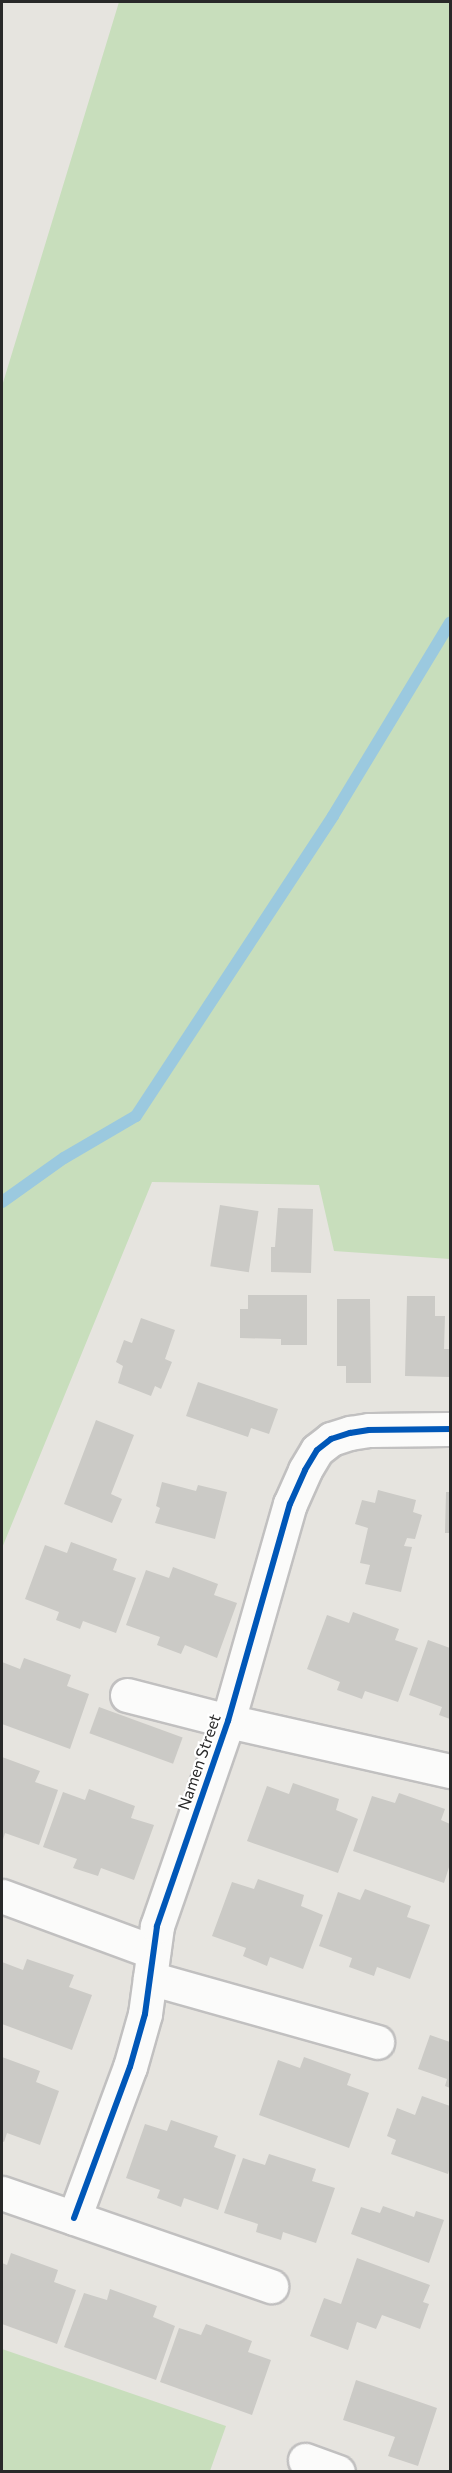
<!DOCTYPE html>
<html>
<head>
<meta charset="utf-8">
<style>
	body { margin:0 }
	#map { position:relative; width:452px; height:2473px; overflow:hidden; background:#e6e4df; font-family:Commissioner,sans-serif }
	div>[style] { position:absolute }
	.green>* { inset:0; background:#c8debc }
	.stream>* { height:12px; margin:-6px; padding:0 6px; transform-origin:6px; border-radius:6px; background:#9bc9df }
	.building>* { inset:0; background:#cbcac6; transform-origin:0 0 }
	.roads { filter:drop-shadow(2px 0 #c1c0c0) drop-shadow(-2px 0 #c1c0c0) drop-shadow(0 2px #c1c0c0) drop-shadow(0 -2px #c1c0c0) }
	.minor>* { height:33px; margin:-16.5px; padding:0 16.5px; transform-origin:16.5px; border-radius:16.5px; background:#fbfbfa }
	.cycleway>* { height:6px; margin:-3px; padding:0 3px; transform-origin:3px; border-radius:3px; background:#0057b8 }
	span { translate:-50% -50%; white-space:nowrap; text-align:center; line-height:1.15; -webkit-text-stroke:4.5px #fff; paint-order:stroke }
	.street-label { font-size:16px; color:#292929 }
	.frame { position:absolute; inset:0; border:3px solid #292929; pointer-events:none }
</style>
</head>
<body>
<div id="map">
	<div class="green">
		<i style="clip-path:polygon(119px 2px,450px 2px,450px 1259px,334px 1251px,319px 1185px,152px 1182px,2px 1548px,2px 386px)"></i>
		<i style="clip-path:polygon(2px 2349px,226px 2426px,210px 2471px,2px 2471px)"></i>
	</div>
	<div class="stream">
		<i style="left:2px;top:1202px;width:76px;rotate:-35.4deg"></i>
		<i style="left:64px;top:1158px;width:83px;rotate:-30.3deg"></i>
		<i style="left:136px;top:1116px;width:359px;rotate:-56.7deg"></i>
		<i style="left:333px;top:816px;width:226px;rotate:-58.8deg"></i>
	</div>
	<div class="building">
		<i style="left:220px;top:1205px;width:39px;height:62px;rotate:9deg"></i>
		<i style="clip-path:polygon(278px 1208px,313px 1209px,311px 1273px,271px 1272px,271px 1247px,275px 1247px)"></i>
		<i style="clip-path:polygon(248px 1295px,307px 1295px,307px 1345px,281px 1345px,281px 1339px,240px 1338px,240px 1309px,248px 1309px)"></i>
		<i style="clip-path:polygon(407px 1296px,435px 1296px,435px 1316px,445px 1316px,444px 1349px,450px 1349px,450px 1377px,405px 1376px)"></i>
		<i style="clip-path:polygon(337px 1299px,370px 1299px,371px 1383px,346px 1383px,346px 1366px,337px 1366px)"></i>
		<i style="clip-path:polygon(141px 1318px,175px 1330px,165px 1359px,172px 1362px,161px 1389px,155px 1386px,151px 1396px,118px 1383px,123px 1366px,116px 1362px,124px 1340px,132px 1343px)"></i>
		<i style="clip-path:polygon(198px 1382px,278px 1409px,269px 1434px,251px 1428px,248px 1437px,186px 1416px)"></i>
		<i style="clip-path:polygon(96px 1420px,134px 1435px,111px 1494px,122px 1499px,112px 1523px,64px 1504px)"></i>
		<i style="clip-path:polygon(162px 1482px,196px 1491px,198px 1485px,227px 1492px,215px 1539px,155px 1523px,160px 1508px,156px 1506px)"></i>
		<i style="clip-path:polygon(378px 1490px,416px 1500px,413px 1512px,422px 1515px,415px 1539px,407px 1538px,404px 1546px,412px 1547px,401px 1592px,365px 1584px,370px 1565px,360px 1563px,368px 1528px,355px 1524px,362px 1500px,375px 1503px)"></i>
		<i style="clip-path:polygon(446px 1492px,450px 1492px,450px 1533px,445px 1533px)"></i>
		<i style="clip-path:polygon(71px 1542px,117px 1559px,113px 1570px,136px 1578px,116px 1633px,83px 1621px,80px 1629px,56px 1620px,59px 1612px,25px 1599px,45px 1545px,67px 1553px)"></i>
		<i style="clip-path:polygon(173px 1567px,218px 1584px,214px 1595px,237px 1603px,217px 1658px,185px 1645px,181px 1654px,157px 1645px,160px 1637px,126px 1625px,146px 1570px,169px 1578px)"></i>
		<i style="clip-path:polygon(353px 1612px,399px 1629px,395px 1640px,418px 1648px,398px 1702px,365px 1691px,362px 1699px,337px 1690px,340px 1682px,307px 1669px,327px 1615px,349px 1623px)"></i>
		<i style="clip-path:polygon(428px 1640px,450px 1648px,450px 1719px,439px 1715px,442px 1707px,409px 1695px)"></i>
		<i style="clip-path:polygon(24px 1658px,71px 1675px,67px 1686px,89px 1694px,70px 1749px,2px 1724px,2px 1662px,20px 1669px)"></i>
		<i style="left:99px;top:1707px;width:89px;height:28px;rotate:20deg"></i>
		<i style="clip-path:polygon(2px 1757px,40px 1771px,35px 1782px,58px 1790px,39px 1845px,5px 1833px,2px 1843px)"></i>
		<i style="clip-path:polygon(293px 1783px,339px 1799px,336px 1810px,358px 1819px,338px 1873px,247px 1841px,267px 1786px,289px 1794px)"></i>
		<i style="clip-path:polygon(89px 1789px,135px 1806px,131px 1818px,154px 1825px,134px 1880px,101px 1868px,98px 1876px,73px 1868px,77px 1859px,43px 1847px,63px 1792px,85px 1800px)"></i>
		<i style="clip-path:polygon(399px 1793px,445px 1809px,441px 1820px,450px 1824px,450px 1864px,444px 1883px,353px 1851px,372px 1796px,395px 1803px)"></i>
		<i style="clip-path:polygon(258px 1879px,304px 1895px,301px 1906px,323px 1915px,303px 1969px,270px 1957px,267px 1966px,243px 1956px,246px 1948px,212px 1936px,232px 1882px,254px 1889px)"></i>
		<i style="clip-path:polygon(365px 1889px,411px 1906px,407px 1917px,430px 1925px,410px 1979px,377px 1967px,374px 1976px,349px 1967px,352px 1958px,319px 1946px,338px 1892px,360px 1900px)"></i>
		<i style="clip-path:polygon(27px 1959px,74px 1975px,69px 1987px,92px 1995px,72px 2050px,2px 2024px,2px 1962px,23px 1970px)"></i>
		<i style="clip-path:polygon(430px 2035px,450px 2042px,450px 2088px,445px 2086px,447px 2079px,418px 2069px)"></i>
		<i style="clip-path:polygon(2px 2057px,40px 2071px,36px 2082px,59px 2091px,40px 2145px,7px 2133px,4px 2142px,2px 2141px)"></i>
		<i style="clip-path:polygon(304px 2057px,351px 2074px,347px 2085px,369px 2093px,349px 2148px,259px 2115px,278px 2060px,300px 2068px)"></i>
		<i style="clip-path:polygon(422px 2096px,450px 2106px,450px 2166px,448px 2174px,391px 2154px,396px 2140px,387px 2136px,397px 2108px,415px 2115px)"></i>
		<i style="clip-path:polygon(171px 2120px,218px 2136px,214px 2147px,236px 2155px,218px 2210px,184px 2198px,181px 2207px,168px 2202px,157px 2198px,160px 2190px,126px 2178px,145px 2124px,167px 2131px)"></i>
		<i style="clip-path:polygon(269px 2154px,316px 2169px,312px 2181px,335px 2188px,316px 2243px,283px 2232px,281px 2240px,256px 2232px,258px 2224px,224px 2213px,243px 2158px,265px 2165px)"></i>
		<i style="clip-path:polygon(383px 2206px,414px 2217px,416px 2211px,444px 2220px,429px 2263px,351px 2234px,361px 2207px,380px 2213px)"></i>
		<i style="clip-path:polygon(11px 2253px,58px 2270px,54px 2282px,76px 2290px,57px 2344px,2px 2324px,2px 2263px,7px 2265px)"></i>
		<i style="clip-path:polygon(357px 2258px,430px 2285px,423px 2302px,429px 2304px,420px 2329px,382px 2315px,376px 2329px,357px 2322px,348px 2350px,310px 2336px,324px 2298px,341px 2304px)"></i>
		<i style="clip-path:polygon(110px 2289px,157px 2306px,153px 2317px,175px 2326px,156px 2380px,64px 2347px,84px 2293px,107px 2300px)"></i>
		<i style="clip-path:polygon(206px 2324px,252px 2341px,248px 2352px,271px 2360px,252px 2415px,160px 2382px,179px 2328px,201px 2335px)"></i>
		<i style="clip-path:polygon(356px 2380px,437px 2408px,418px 2466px,388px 2456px,395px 2437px,343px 2420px)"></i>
	</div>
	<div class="roads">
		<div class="minor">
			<i style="left:127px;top:1695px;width:104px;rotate:14.4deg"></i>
			<i style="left:228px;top:1721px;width:228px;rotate:12.7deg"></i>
			<i style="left:2px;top:1896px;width:161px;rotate:20.3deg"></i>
			<i style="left:150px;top:1978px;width:236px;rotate:15.7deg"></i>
			<i style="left:2px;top:2193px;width:285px;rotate:19.1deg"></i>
			<i style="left:74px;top:2218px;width:161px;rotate:-69.7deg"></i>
			<i style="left:130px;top:2067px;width:55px;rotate:-74.2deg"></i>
			<i style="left:145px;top:2014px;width:89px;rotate:-82.2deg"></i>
			<i style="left:157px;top:1926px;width:217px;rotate:-70.9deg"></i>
			<i style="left:228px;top:1721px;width:226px;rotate:-74.1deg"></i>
			<i style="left:290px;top:1504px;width:37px;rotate:-66deg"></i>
			<i style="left:305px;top:1470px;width:23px;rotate:-59deg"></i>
			<i style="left:317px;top:1450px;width:18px;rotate:-38deg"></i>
			<i style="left:331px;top:1439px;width:20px;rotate:-18deg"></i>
			<i style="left:350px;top:1433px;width:19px;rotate:-9deg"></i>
			<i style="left:369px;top:1430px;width:81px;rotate:-0.7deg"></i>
			<i style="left:305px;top:2460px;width:35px;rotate:20deg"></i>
		</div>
	</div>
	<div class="cycleway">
		<i style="left:74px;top:2218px;width:161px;rotate:-69.7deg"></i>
		<i style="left:130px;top:2067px;width:55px;rotate:-74.2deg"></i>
		<i style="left:145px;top:2014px;width:89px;rotate:-82.2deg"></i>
		<i style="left:157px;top:1926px;width:217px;rotate:-70.9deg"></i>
		<i style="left:228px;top:1721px;width:226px;rotate:-74.1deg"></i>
		<i style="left:290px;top:1504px;width:37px;rotate:-66deg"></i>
		<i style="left:305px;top:1470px;width:23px;rotate:-59deg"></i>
		<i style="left:317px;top:1450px;width:18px;rotate:-38deg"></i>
		<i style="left:331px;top:1439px;width:20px;rotate:-18deg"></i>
		<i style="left:350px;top:1433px;width:19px;rotate:-9deg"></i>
		<i style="left:369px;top:1430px;width:81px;rotate:-0.7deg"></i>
	</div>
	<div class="street-label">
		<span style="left:199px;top:1762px;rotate:-71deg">Namen Street</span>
	</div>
	<div class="frame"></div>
</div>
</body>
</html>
